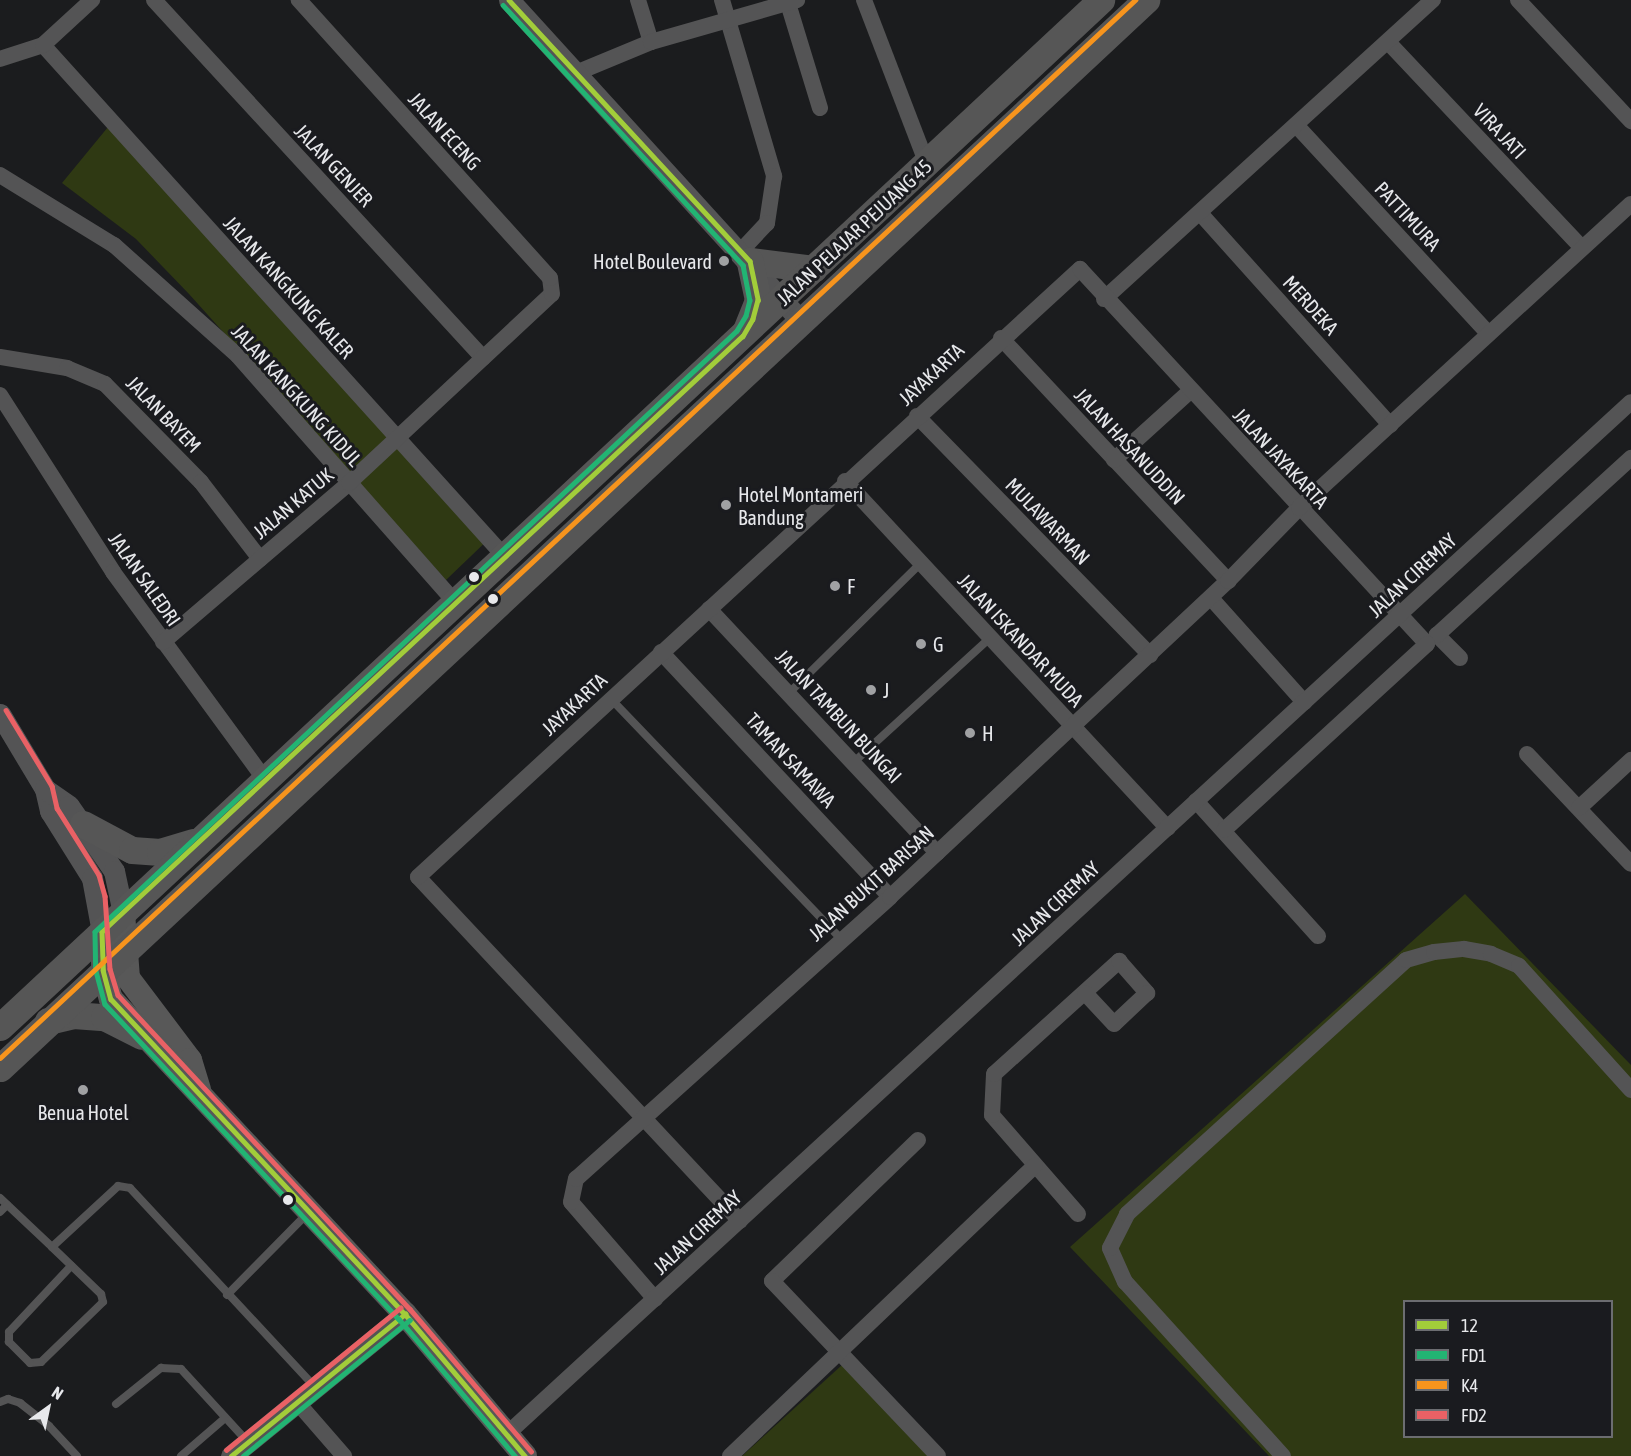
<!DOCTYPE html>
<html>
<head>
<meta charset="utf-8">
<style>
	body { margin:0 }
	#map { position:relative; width:1631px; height:1456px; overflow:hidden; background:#1b1c1e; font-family:"Asap Condensed",sans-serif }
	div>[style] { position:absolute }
	.green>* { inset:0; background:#2f3913 }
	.service>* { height:8px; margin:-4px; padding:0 4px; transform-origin:4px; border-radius:4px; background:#545455 }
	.minor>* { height:16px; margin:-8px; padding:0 8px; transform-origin:8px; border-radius:8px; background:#545455 }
	.tertiary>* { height:21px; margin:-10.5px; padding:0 10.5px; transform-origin:10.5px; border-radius:10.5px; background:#545455 }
	.secondary>* { height:24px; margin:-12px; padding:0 12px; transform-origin:12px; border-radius:12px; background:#585858 }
	.primary>* { height:27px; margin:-13.5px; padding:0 13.5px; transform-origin:13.5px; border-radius:13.5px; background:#565656 }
	.bus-1>* { height:4.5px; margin:-2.25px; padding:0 2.25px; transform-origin:2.25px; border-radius:2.25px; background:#a2cd3a }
	.bus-2>* { height:4.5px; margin:-2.25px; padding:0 2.25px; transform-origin:2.25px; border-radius:2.25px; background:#22b473 }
	.bus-3>* { height:4.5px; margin:-2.25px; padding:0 2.25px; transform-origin:2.25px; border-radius:2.25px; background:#f7941d }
	.bus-4>* { height:4.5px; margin:-2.25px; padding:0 2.25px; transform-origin:2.25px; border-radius:2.25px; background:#e96165 }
	.dots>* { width:16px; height:16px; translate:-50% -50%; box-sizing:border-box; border:3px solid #1a1b1f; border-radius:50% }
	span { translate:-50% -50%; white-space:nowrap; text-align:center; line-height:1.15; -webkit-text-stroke:6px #1a1b1f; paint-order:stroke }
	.street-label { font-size:20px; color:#e7e8eb }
	.poi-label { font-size:20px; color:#e7e8eb }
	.right { translate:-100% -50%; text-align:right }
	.left { translate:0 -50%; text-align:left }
	.legend { position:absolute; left:1403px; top:1300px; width:210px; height:138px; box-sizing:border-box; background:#1a1b1f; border:2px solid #6c6d71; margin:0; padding:8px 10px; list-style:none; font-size:18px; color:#e7e8eb }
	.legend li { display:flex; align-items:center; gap:12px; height:30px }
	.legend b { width:30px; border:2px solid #6c6d71 }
	.north { position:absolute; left:18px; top:1378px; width:60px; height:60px; -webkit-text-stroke:4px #1a1b1f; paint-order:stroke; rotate:33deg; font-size:16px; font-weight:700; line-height:24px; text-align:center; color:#e7e8eb }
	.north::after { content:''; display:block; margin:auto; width:21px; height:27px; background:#e7e8eb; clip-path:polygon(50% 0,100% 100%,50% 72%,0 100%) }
</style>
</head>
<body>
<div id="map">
	<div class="green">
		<i style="clip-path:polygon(108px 127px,494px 534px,446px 580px,189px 294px,136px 239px,62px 183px)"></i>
		<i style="clip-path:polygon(evenodd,1465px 894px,1631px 1065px,1631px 1456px,1269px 1456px,1070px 1247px,1465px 894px,1404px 1302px,1612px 1302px,1612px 1436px,1404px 1436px,1404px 1302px)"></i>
		<i style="clip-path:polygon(842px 1365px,930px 1456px,742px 1456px)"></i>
	</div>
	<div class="service">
		<i style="left:789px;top:693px;width:184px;rotate:-44.6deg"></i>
		<i style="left:611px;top:699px;width:332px;rotate:46.2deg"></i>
		<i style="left:854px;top:762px;width:184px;rotate:-42.4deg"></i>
		<i style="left:0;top:1198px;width:71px;rotate:43.3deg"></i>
		<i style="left:52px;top:1247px;width:90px;rotate:-42.7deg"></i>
		<i style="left:118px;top:1186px;width:12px;rotate:9deg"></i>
		<i style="left:130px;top:1188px;width:272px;rotate:47.1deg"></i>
		<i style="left:0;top:1212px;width:10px;rotate:-45deg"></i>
		<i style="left:52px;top:1247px;width:68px;rotate:43.8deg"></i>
		<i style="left:101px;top:1294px;width:8px;rotate:76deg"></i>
		<i style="left:103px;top:1302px;width:86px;rotate:135.9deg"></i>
		<i style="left:41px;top:1362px;width:11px;rotate:175deg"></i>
		<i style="left:30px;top:1363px;width:30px;rotate:-135deg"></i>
		<i style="left:9px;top:1342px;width:10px;rotate:-90deg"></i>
		<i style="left:9px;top:1332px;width:91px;rotate:-46.8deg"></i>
		<i style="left:227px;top:1295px;width:114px;rotate:-45.4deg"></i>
		<i style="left:0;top:1402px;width:9px;rotate:-21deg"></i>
		<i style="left:8px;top:1399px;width:13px;rotate:18deg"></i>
		<i style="left:20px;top:1403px;width:37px;rotate:38deg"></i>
		<i style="left:49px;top:1426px;width:41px;rotate:47deg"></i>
		<i style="left:116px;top:1404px;width:58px;rotate:-38.7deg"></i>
		<i style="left:161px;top:1368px;width:20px;rotate:3deg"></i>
		<i style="left:181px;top:1369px;width:99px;rotate:47.5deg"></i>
		<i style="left:181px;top:1456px;width:57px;rotate:-40.7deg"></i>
	</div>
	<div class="minor">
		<i style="left:154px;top:0;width:486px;rotate:47.4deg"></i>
		<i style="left:638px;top:0;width:44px;rotate:72.8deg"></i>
		<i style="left:722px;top:0;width:184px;rotate:73.5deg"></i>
		<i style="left:774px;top:176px;width:48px;rotate:98.5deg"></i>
		<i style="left:767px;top:223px;width:38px;rotate:133deg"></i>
		<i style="left:787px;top:0;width:113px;rotate:73deg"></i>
		<i style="left:864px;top:0;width:176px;rotate:69deg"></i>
		<i style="left:1518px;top:0;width:166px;rotate:47deg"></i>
		<i style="left:1388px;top:42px;width:283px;rotate:46.7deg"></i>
		<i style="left:43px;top:45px;width:690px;rotate:47.94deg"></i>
		<i style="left:0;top:59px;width:45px;rotate:-18deg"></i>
		<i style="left:43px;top:45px;width:67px;rotate:-42.6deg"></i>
		<i style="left:576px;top:73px;width:81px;rotate:-22.5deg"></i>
		<i style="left:651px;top:42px;width:152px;rotate:-16deg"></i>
		<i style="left:1296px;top:125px;width:284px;rotate:47.3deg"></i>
		<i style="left:0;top:175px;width:134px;rotate:31.6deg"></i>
		<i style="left:114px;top:245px;width:166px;rotate:41.8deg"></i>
		<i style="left:238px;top:356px;width:329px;rotate:48.6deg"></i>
		<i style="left:1200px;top:213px;width:285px;rotate:48.1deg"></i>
		<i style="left:1104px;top:299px;width:445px;rotate:-42.3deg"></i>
		<i style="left:1001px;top:338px;width:333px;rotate:46.9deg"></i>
		<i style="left:0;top:357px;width:68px;rotate:9.3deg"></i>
		<i style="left:67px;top:368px;width:41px;rotate:22.8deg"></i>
		<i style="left:105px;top:384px;width:137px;rotate:45.6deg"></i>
		<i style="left:201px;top:482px;width:97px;rotate:52.5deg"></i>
		<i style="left:0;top:395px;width:210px;rotate:57.4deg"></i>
		<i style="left:113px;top:572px;width:258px;rotate:53.8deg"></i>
		<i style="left:917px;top:416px;width:334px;rotate:45.7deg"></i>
		<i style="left:1114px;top:460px;width:103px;rotate:-42.2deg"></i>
		<i style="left:845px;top:481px;width:474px;rotate:47.1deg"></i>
		<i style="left:1211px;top:598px;width:140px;rotate:48.2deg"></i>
		<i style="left:709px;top:609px;width:334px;rotate:46.9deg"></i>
		<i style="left:163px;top:642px;width:245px;rotate:-40.5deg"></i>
		<i style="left:349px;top:483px;width:277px;rotate:-43deg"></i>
		<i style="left:552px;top:294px;width:16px;rotate:-97deg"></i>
		<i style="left:550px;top:278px;width:375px;rotate:-132.1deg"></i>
		<i style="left:661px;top:652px;width:335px;rotate:46.9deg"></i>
		<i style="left:1460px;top:658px;width:33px;rotate:-135deg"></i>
		<i style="left:1437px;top:635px;width:263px;rotate:-42.4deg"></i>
		<i style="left:1527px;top:754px;width:151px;rotate:46.6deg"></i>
		<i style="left:1196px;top:801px;width:182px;rotate:47.9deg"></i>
		<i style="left:1579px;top:808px;width:71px;rotate:-42.7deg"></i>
		<i style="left:918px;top:1140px;width:203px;rotate:136deg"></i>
		<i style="left:772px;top:1281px;width:241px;rotate:46.5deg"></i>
		<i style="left:1078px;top:1214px;width:131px;rotate:-131deg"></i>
		<i style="left:992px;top:1115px;width:41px;rotate:-87.2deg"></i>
		<i style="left:994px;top:1074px;width:169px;rotate:-42.1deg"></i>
		<i style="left:1119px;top:961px;width:43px;rotate:48.8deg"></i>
		<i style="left:1147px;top:993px;width:45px;rotate:136.8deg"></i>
		<i style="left:1114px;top:1024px;width:42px;rotate:-133.1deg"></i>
		<i style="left:740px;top:1221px;width:471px;rotate:-133.1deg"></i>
		<i style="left:418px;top:877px;width:899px;rotate:-42.57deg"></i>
		<i style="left:1080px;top:269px;width:511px;rotate:47.22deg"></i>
		<i style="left:1427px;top:644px;width:275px;rotate:137.5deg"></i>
		<i style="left:655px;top:1299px;width:128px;rotate:-130.9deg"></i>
		<i style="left:571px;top:1202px;width:24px;rotate:-78deg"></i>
		<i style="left:576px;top:1179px;width:422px;rotate:-41.9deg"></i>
		<i style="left:890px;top:897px;width:463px;rotate:-43.1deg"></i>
		<i style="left:1228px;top:581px;width:102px;rotate:-45.8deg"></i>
		<i style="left:1299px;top:508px;width:450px;rotate:-42.5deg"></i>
		<i style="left:297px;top:1402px;width:72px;rotate:49deg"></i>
		<i style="left:506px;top:1435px;width:1527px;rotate:-42.56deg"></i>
		<i style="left:730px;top:1456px;width:421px;rotate:-43.6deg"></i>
		<i style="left:1283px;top:1456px;width:235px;rotate:-132.2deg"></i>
		<i style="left:1125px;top:1282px;width:37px;rotate:-114deg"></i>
		<i style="left:1110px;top:1248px;width:38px;rotate:-63deg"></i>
		<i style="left:1127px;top:1214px;width:377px;rotate:-42.3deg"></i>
		<i style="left:1406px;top:960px;width:29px;rotate:-16deg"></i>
		<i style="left:1434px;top:952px;width:30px;rotate:-6deg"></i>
		<i style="left:1464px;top:949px;width:27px;rotate:10deg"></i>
		<i style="left:1491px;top:954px;width:30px;rotate:23deg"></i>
		<i style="left:1519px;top:966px;width:167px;rotate:47.9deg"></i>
	</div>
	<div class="tertiary">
		<i style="left:509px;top:0;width:433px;rotate:47.7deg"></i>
		<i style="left:0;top:714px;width:87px;rotate:59deg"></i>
		<i style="left:45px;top:789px;width:23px;rotate:77deg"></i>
		<i style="left:50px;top:811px;width:79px;rotate:57.9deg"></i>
		<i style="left:92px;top:878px;width:55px;rotate:79.5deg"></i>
		<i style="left:45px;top:789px;width:29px;rotate:35deg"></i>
		<i style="left:69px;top:806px;width:79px;rotate:55.3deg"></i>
		<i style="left:114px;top:871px;width:43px;rotate:77.9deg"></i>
		<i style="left:231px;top:1456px;width:225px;rotate:-39.2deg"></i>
	</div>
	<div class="secondary">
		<i style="left:123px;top:913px;width:65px;rotate:85.6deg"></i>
		<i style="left:128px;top:978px;width:103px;rotate:52.9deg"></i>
		<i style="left:190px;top:1060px;width:31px;rotate:73deg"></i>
		<i style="left:102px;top:932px;width:38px;rotate:88deg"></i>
		<i style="left:103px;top:970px;width:30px;rotate:75deg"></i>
		<i style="left:111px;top:999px;width:431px;rotate:47deg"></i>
		<i style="left:405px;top:1314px;width:186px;rotate:49.8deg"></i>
	</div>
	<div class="primary">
		<i style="left:750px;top:261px;width:64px;rotate:7.1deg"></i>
		<i style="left:746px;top:330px;width:32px;rotate:-68deg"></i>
		<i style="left:758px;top:300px;width:40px;rotate:-102deg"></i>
		<i style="left:83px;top:824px;width:55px;rotate:28deg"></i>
		<i style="left:132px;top:850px;width:28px;rotate:4deg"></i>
		<i style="left:160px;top:852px;width:34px;rotate:-17deg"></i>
		<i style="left:48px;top:1021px;width:26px;rotate:-13deg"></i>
		<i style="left:73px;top:1015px;width:31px;rotate:4deg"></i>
		<i style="left:104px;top:1017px;width:42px;rotate:26.6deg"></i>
		<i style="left:0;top:1027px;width:1506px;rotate:-43.01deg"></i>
		<i style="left:0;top:1068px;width:1567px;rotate:-42.98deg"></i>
	</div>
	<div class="bus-1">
		<i style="left:509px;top:0;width:355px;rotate:47.3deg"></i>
		<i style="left:750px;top:261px;width:40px;rotate:78deg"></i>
		<i style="left:758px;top:300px;width:20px;rotate:105deg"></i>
		<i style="left:753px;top:319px;width:20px;rotate:120deg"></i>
		<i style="left:743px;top:336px;width:875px;rotate:137.08deg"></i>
		<i style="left:102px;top:932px;width:38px;rotate:88deg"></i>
		<i style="left:103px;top:970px;width:30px;rotate:75deg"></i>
		<i style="left:111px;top:999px;width:431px;rotate:47deg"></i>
		<i style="left:405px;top:1314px;width:186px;rotate:49.8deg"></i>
		<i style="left:231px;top:1456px;width:225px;rotate:-39.2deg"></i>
	</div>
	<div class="bus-2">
		<i style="left:503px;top:5px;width:354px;rotate:47.3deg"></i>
		<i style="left:743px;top:265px;width:36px;rotate:79deg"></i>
		<i style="left:750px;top:300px;width:16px;rotate:104deg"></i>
		<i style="left:746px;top:316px;width:17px;rotate:121deg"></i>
		<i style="left:737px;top:331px;width:879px;rotate:136.89deg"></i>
		<i style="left:95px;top:932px;width:39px;rotate:89deg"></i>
		<i style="left:96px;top:971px;width:34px;rotate:75deg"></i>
		<i style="left:105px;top:1004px;width:431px;rotate:47deg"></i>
		<i style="left:399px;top:1319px;width:180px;rotate:49.7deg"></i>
		<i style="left:243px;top:1456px;width:215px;rotate:-39.2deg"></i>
	</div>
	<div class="bus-3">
		<i style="left:0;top:1058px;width:1552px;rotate:-42.99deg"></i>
	</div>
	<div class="bus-4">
		<i style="left:6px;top:710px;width:89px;rotate:58.8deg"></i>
		<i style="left:52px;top:786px;width:23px;rotate:77deg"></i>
		<i style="left:57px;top:808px;width:79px;rotate:57.9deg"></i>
		<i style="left:99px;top:875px;width:22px;rotate:74deg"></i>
		<i style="left:105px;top:896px;width:73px;rotate:86.1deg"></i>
		<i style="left:110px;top:969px;width:27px;rotate:73deg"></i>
		<i style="left:118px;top:995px;width:429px;rotate:47.1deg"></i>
		<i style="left:410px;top:1309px;width:187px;rotate:49.6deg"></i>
		<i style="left:226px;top:1450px;width:225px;rotate:-39.2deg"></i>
	</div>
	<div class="dots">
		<i style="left:724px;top:261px;background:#a0a1a3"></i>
		<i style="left:726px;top:505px;background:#a0a1a3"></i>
		<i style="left:474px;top:577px;background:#e7e8eb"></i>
		<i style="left:835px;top:586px;background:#a0a1a3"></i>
		<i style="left:493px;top:599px;background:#e7e8eb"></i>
		<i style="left:921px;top:644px;background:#a0a1a3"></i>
		<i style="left:871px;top:690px;background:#a0a1a3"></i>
		<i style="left:970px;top:733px;background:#a0a1a3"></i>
		<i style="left:83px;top:1090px;background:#a0a1a3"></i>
		<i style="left:288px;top:1200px;background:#e7e8eb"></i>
	</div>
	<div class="street-label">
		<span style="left:445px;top:131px;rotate:48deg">JALAN ECENG</span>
		<span style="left:1500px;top:131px;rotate:47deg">VIRA JATI</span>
		<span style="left:334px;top:165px;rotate:47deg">JALAN GENJER</span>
		<span style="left:1408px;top:216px;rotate:47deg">PATTIMURA</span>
		<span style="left:854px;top:232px;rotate:-43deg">JALAN PELAJAR PEJUANG 45</span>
		<span style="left:289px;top:287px;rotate:48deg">JALAN KANGKUNG KALER</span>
		<span style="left:1311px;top:305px;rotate:48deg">MERDEKA</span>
		<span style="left:931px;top:374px;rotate:-43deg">JAYAKARTA</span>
		<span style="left:297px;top:395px;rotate:48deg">JALAN KANGKUNG KIDUL</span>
		<span style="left:164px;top:414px;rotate:46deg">JALAN BAYEM</span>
		<span style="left:1130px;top:446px;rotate:47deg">JALAN HASANUDDIN</span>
		<span style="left:1281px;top:458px;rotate:47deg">JALAN JAYAKARTA</span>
		<span style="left:293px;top:503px;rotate:-40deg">JALAN KATUK</span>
		<span style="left:1048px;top:521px;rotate:46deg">MULAWARMAN</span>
		<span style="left:1412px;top:575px;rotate:-43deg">JALAN CIREMAY</span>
		<span style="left:145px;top:579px;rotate:55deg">JALAN SALEDRI</span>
		<span style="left:1021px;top:640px;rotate:47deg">JALAN ISKANDAR MUDA</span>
		<span style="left:574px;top:704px;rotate:-43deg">JAYAKARTA</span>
		<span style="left:839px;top:716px;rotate:47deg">JALAN TAMBUN BUNGAI</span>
		<span style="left:791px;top:760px;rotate:47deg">TAMAN SAMAWA</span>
		<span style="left:871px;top:883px;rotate:-42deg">JALAN BUKIT BARISAN</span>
		<span style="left:1055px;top:903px;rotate:-43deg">JALAN CIREMAY</span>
		<span style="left:697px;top:1232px;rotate:-43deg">JALAN CIREMAY</span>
	</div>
	<div class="poi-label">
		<span class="right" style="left:712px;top:261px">Hotel Boulevard</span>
		<span class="left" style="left:738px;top:506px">Hotel Montameri<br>Bandung</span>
		<span class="left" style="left:847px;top:586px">F</span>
		<span class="left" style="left:933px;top:644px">G</span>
		<span class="left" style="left:883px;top:690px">J</span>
		<span class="left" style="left:982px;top:733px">H</span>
		<span style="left:83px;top:1112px">Benua Hotel</span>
	</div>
	<ul class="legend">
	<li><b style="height:8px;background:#a2cd3a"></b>12</li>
	<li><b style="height:8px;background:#22b473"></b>FD1</li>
	<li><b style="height:8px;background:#f7941d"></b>K4</li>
	<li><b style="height:8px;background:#e96165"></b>FD2</li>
	</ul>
	<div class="north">N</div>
</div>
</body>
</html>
